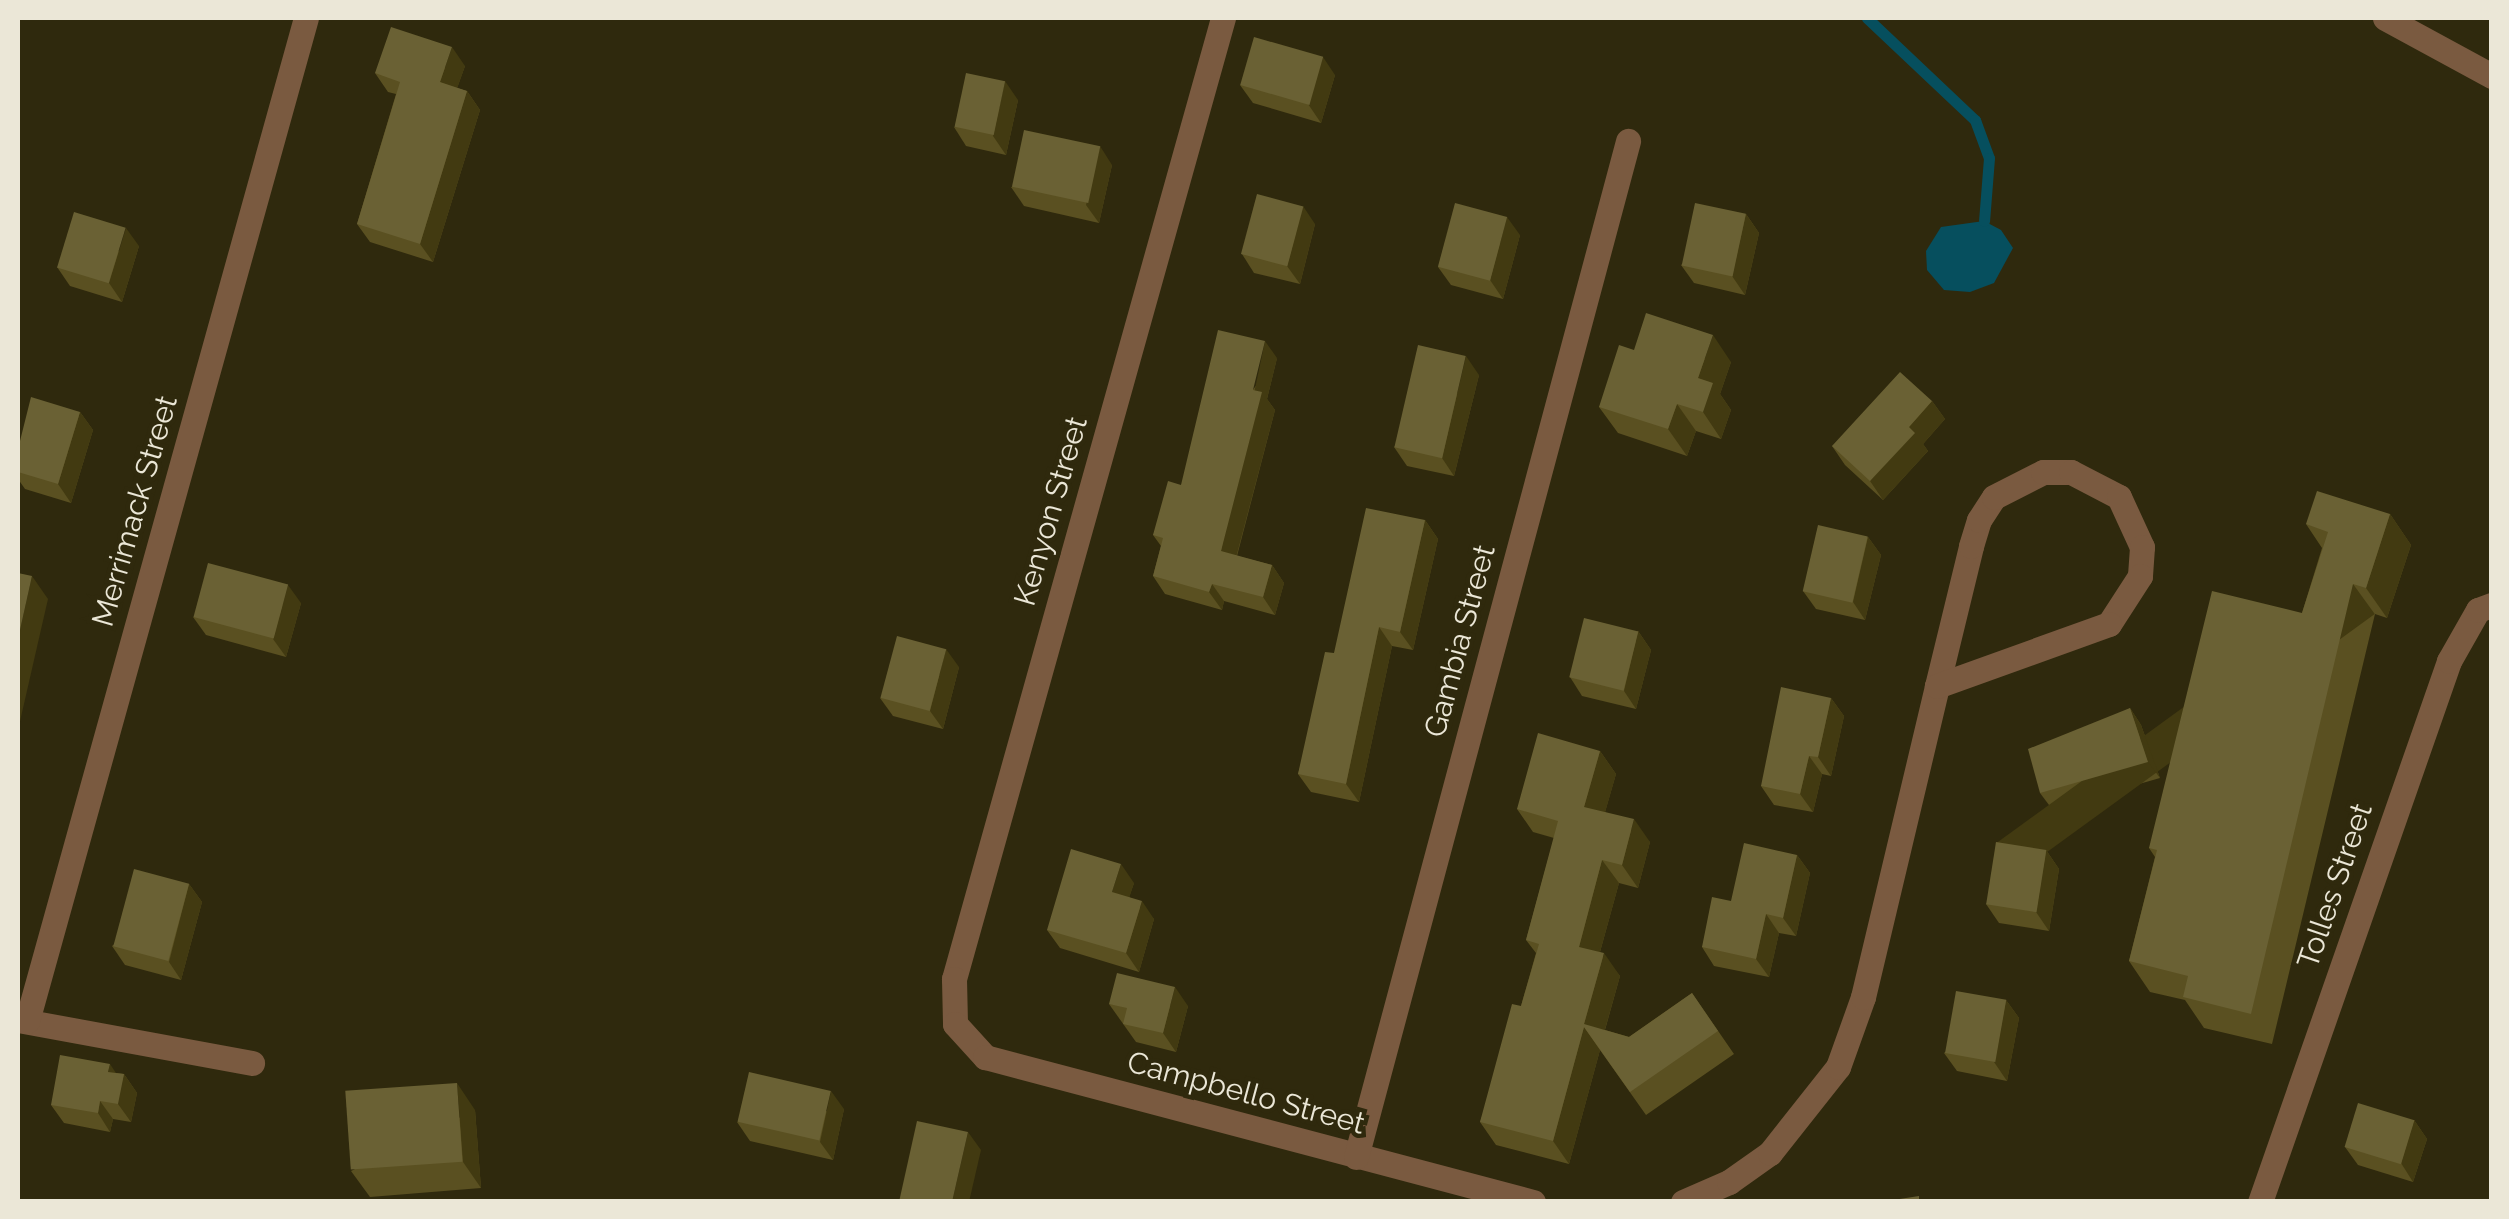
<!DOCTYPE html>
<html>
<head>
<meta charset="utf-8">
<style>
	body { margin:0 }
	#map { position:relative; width:2509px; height:1219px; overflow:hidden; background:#2f290d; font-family:Raleway,sans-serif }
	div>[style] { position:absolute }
	.water>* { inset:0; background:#064f5e }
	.stream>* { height:11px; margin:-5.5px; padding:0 5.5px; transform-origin:5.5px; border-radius:5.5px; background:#064f5e }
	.street>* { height:25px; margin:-12.5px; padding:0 12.5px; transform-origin:12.5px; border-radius:12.5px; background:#7a5a40 }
	.wall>* { inset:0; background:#5a5021 }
	.shaded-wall>* { inset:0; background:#423a11; transform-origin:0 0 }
	.building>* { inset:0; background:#6a6134; transform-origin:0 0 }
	span { translate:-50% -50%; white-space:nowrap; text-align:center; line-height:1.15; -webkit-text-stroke:9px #2f290d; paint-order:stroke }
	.street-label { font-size:30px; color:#ebe7d7 }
	.frame { position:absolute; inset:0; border:20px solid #ebe7d7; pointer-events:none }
</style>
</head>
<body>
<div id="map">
	<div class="water">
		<i style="clip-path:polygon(1984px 221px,2001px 230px,2013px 248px,1994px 283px,1970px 292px,1944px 290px,1927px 270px,1926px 251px,1941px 227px)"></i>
	</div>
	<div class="stream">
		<i style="left:1867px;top:18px;width:149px;rotate:43.4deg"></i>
		<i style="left:1975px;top:120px;width:40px;rotate:69.8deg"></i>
		<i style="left:1989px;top:158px;width:63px;rotate:94.5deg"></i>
	</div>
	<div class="street">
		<i style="left:1223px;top:18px;width:998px;rotate:105.64deg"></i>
		<i style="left:954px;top:979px;width:45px;rotate:88.7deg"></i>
		<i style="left:955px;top:1024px;width:45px;rotate:47.7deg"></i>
		<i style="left:985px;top:1057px;width:567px;rotate:14.82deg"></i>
		<i style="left:2385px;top:18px;width:122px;rotate:28.5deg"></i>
		<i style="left:18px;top:1020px;width:238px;rotate:10.4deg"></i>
		<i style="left:27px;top:1021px;width:1041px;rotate:-74.46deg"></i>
		<i style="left:1356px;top:1157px;width:1052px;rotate:-75.01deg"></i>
		<i style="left:1683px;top:1202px;width:50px;rotate:-23.5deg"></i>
		<i style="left:1729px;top:1182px;width:50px;rotate:-35.3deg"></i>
		<i style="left:1770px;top:1153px;width:110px;rotate:-51.7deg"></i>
		<i style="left:1838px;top:1067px;width:74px;rotate:-70.3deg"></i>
		<i style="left:1863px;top:997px;width:320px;rotate:-76.6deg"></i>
		<i style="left:1937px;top:686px;width:144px;rotate:-76.3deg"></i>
		<i style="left:1971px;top:546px;width:27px;rotate:-73deg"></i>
		<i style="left:1979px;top:520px;width:27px;rotate:-57deg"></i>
		<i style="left:1994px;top:497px;width:55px;rotate:-27deg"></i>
		<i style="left:2043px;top:472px;width:28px"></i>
		<i style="left:2071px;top:472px;width:54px;rotate:27.5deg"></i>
		<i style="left:2119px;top:497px;width:55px;rotate:65.3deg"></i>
		<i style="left:2142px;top:547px;width:29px;rotate:94deg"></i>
		<i style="left:2140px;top:576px;width:57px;rotate:122.9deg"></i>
		<i style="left:2109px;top:624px;width:183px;rotate:160.2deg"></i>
		<i style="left:2260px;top:1202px;width:573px;rotate:-70.74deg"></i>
		<i style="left:2449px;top:661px;width:59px;rotate:-60.4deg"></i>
		<i style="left:2478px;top:610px;width:15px;rotate:-20deg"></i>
	</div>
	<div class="wall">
		<i style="clip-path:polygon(465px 66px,457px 88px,467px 91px,480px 110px,433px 262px,370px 242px,357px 224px,396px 94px,388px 92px,375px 73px)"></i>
		<i style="clip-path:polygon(1335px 75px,1321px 123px,1253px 103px,1240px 85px)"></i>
		<i style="clip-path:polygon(1018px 100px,1006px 155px,966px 146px,954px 127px)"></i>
		<i style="clip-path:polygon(1112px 165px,1099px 223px,1024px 206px,1011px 187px)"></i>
		<i style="clip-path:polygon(1746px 214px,1759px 233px,1745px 295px,1694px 283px,1681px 265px)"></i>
		<i style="clip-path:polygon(1315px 224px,1300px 284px,1254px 273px,1242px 254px)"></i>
		<i style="clip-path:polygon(1520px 235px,1503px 299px,1451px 285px,1438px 267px)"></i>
		<i style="clip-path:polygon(139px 246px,122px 302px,70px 286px,57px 267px)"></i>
		<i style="clip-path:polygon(1634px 350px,1731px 362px,1720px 394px,1731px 410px,1721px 439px,1696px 431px,1687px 456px,1618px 433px,1599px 407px)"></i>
		<i style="clip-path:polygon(1277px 358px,1267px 399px,1275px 410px,1237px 556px,1272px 565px,1284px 583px,1275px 615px,1224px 601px,1222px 610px,1165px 594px,1153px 576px,1161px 546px,1153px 535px,1181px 485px)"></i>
		<i style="clip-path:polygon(1479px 375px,1454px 476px,1407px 466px,1394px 447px)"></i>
		<i style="clip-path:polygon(1932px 401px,1945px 419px,1923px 444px,1928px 451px,1883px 500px,1845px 465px,1832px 446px)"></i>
		<i style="clip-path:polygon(80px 412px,93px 430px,71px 503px,25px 489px,18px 479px,18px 449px)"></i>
		<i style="clip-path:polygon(2390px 514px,2411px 545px,2387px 618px,2375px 614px,2272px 1044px,2204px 1028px,2185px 1000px,2150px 992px,2129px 961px,2155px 857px,2149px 848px,2302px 613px,2322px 548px,2306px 524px)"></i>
		<i style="clip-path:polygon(1425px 520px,1438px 539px,1413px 650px,1392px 646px,1359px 802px,1311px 792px,1298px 774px,1334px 653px)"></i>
		<i style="clip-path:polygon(1868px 537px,1881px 555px,1865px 620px,1816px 609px,1803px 591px)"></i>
		<i style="clip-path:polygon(301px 603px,286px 657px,206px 635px,193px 617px)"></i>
		<i style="clip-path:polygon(1638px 631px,1651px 650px,1636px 709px,1582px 696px,1570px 677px)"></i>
		<i style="clip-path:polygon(959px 667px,943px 729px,893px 716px,880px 698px)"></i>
		<i style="clip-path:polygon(1831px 698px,1844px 716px,1831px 776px,1822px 774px,1813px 812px,1774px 805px,1761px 786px)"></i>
		<i style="clip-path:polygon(2130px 708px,2141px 725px,2160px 778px,2052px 809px,2040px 793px)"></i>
		<i style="clip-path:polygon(1600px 751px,1616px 774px,1605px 812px,1650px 842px,1638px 888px,1619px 883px,1600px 952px,1620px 976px,1605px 1030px,1629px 1037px,1692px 993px,1734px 1054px,1646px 1115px,1600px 1050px,1569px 1164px,1496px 1145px,1480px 1122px,1521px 1006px,1536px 953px,1526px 940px,1554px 838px,1533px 832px,1517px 809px)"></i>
		<i style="clip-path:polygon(2046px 850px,2059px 869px,2049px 931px,1999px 923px,1986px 904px)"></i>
		<i style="clip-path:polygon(1797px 855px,1810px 873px,1796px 936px,1779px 933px,1769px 977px,1714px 966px,1702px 947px,1731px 901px)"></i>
		<i style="clip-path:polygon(1134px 883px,1129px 897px,1154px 919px,1139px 972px,1060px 948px,1047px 930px)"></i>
		<i style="clip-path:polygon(189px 884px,202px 902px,181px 980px,125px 965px,112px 946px)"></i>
		<i style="clip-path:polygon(2006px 1000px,2019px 1018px,2007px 1081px,1957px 1071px,1944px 1053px)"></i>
		<i style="clip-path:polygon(1109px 1004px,1188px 1006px,1176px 1052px,1136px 1042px)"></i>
		<i style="clip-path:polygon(116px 1073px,124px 1074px,137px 1093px,131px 1122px,113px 1119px,110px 1132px,64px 1123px,51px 1105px)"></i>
		<i style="clip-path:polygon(844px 1109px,833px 1160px,750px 1141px,737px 1122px)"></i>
		<i style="clip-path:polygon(475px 1110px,481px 1188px,370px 1197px,351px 1171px)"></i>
		<i style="clip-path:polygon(2414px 1120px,2427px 1139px,2413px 1182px,2358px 1165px,2345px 1147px)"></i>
	</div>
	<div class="shaded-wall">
		<i style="clip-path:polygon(452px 47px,465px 66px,453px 100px,440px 82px)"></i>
		<i style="clip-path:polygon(1323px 57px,1335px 75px,1321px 123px,1308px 104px)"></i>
		<i style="clip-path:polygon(1005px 81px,1018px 100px,1006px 155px,993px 136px)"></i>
		<i style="clip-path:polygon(467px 91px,480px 110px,433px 262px,420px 244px)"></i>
		<i style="clip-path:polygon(1100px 146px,1112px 165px,1099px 223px,1086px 205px)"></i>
		<i style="clip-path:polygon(1303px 206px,1315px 224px,1300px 284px,1287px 266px)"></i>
		<i style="clip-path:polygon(1746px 214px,1759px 233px,1745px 295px,1732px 276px)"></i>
		<i style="clip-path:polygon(1507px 217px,1520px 235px,1503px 299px,1490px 280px)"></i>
		<i style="clip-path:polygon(126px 228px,139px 246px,122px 302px,109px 283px)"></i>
		<i style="clip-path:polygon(1713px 335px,1731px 362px,1720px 394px,1731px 410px,1721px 439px,1703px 412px,1698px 378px)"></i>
		<i style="clip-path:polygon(1265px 341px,1277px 358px,1267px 399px,1275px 410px,1233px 569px,1221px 551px)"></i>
		<i style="clip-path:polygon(1466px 356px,1479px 375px,1454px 476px,1442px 458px)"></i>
		<i style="clip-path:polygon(1932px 401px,1945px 419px,1923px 444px,1928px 451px,1883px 500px,1870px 481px,1909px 427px)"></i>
		<i style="clip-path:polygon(1677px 404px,1696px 431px,1687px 456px,1668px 429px)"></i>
		<i style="clip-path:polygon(80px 412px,93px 430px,71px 503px,58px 484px)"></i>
		<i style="clip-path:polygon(2390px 514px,2411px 545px,2387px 618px,2366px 588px)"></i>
		<i style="clip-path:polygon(1425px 520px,1438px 539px,1413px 650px,1400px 632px)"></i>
		<i style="clip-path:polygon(1868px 537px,1881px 555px,1865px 620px,1853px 602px)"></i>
		<i style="clip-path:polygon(1272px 565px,1284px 583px,1275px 615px,1263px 597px)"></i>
		<i style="clip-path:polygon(32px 576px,48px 599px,18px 730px,18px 639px)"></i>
		<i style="clip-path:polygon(1212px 584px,1224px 601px,1222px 610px,1209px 592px)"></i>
		<i style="left:2353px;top:584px;width:37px;height:442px;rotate:54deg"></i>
		<i style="clip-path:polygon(288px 585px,301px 603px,286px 657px,273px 639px)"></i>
		<i style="clip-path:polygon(1379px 627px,1392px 646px,1359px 802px,1346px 784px)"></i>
		<i style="clip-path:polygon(1638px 631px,1651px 650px,1636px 709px,1624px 691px)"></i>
		<i style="clip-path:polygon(946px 649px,959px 667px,943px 729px,930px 711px)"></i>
		<i style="clip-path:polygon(1831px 698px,1844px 716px,1831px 776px,1818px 757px)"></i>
		<i style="clip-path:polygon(2130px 708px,2141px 725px,2160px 778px,2148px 762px)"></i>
		<i style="clip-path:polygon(1600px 751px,1616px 774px,1600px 830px,1584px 807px)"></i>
		<i style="clip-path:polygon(1809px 756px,1822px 774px,1813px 812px,1800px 794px)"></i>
		<i style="clip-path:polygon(1634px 819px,1650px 842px,1638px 888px,1622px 865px)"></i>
		<i style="clip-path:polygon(2046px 850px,2059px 869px,2049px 931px,2036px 912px)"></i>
		<i style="clip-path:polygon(1797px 855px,1810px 873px,1796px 936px,1783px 918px)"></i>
		<i style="clip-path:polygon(1602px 860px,1619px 883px,1595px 970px,1579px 947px)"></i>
		<i style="clip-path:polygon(1121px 864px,1134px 883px,1125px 911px,1112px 892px)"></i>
		<i style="clip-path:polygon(189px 884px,202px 902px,181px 980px,169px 962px)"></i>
		<i style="clip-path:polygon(1142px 901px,1154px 919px,1139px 972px,1126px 953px)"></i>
		<i style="clip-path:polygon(1766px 914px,1779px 933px,1769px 977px,1756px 959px)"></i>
		<i style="clip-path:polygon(1604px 953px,1620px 976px,1600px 1047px,1584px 1024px)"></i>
		<i style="clip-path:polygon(1175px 987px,1188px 1006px,1176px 1052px,1163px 1033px)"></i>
		<i style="clip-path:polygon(2006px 1000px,2019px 1018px,2007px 1081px,1994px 1062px)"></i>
		<i style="clip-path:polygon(1584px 1027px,1600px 1050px,1569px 1164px,1553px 1141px)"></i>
		<i style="clip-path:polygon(110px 1064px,122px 1082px,124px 1074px,137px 1093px,131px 1122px,118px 1104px,108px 1072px)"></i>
		<i style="clip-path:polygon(457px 1083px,475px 1110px,481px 1188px,463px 1162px)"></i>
		<i style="clip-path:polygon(831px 1091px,844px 1109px,833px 1160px,820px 1142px)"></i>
		<i style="clip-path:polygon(100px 1101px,113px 1119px,110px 1132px,98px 1113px)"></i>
		<i style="clip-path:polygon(2414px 1120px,2427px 1139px,2413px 1182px,2401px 1163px)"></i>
		<i style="clip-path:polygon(968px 1132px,981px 1150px,969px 1202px,952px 1202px)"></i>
	</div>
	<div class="building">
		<i style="clip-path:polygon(391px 27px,452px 47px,440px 82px,467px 91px,420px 244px,357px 224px,400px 82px,375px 73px)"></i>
		<i style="left:1254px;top:37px;width:72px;height:50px;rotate:16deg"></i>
		<i style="left:966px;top:73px;width:40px;height:55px;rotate:12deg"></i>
		<i style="left:1024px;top:130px;width:78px;height:58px;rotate:12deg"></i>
		<i style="left:1257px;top:194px;width:48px;height:62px;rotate:15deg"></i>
		<i style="left:1455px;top:203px;width:54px;height:66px;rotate:15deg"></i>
		<i style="left:1695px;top:203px;width:52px;height:64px;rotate:12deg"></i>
		<i style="left:74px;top:212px;width:54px;height:58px;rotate:17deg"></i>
		<i style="clip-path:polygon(1646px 313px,1713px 335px,1698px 378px,1713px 383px,1703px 412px,1677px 404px,1668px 429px,1599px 407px,1619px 345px,1634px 350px)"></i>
		<i style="clip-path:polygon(1218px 330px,1265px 341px,1253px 390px,1262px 392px,1221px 551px,1272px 565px,1263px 597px,1212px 584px,1209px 592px,1153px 576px,1163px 538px,1153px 535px,1168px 481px,1181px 485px)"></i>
		<i style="left:1418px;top:345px;width:49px;height:105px;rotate:13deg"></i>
		<i style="clip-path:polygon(1900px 372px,1932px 401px,1909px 427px,1915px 433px,1870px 481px,1832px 446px)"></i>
		<i style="clip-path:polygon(31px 397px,80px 412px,58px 484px,18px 472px,18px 449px)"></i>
		<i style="clip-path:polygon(2317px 491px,2390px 514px,2366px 588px,2353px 584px,2251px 1014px,2183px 997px,2188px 976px,2129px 961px,2157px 850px,2149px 848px,2212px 591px,2302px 613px,2328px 532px,2306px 524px)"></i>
		<i style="clip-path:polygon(1366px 508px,1425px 520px,1400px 632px,1379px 627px,1346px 784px,1298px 774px,1325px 652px,1334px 653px)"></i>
		<i style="left:1818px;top:525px;width:51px;height:68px;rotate:13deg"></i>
		<i style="left:208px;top:563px;width:83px;height:56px;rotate:15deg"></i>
		<i style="clip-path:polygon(18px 573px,32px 576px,18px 639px)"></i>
		<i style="left:1584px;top:618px;width:56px;height:61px;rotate:14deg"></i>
		<i style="left:897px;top:636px;width:51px;height:64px;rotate:15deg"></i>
		<i style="clip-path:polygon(1781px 687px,1831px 698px,1818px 757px,1809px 756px,1800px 794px,1761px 786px)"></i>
		<i style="clip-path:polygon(2130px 708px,2148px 762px,2040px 793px,2028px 749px)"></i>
		<i style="clip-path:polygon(1538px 733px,1600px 751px,1584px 807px,1634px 819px,1622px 865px,1602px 860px,1579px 947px,1604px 953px,1584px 1024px,1629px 1037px,1692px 993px,1718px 1031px,1630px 1092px,1584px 1027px,1553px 1141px,1480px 1122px,1512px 1004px,1521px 1006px,1539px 944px,1526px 940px,1558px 821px,1517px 809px)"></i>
		<i style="left:1996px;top:842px;width:51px;height:63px;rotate:9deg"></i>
		<i style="clip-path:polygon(1744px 843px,1797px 855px,1783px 918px,1766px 914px,1756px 959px,1702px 947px,1712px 897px,1731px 901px)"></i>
		<i style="clip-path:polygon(1071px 849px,1121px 864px,1112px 892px,1142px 901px,1126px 953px,1047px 930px)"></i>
		<i style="left:134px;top:869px;width:57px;height:80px;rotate:15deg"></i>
		<i style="clip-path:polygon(1117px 973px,1175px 987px,1163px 1033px,1123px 1024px,1127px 1008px,1109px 1004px)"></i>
		<i style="left:1956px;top:991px;width:51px;height:63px;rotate:10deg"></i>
		<i style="clip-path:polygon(60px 1055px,110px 1064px,108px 1072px,124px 1074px,118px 1104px,100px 1101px,98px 1113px,51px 1105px)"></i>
		<i style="left:749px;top:1072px;width:84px;height:51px;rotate:13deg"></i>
		<i style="left:457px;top:1083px;width:79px;height:112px;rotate:86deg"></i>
		<i style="left:2358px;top:1103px;width:59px;height:46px;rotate:17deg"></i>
		<i style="clip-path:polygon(917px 1121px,968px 1132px,952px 1202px,899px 1202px)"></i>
		<i style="clip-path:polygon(1919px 1196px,1919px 1202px,1880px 1202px)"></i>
	</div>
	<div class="street-label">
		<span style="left:135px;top:511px;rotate:-74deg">Merrimack Street</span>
		<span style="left:1051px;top:511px;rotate:-74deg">Kenyon Street</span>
		<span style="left:1460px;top:641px;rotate:-75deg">Gambia Street</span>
		<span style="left:2335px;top:886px;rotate:-71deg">Tolles Street</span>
		<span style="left:1246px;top:1093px;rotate:15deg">Campbello Street</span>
	</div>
	<div class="frame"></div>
</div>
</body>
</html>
